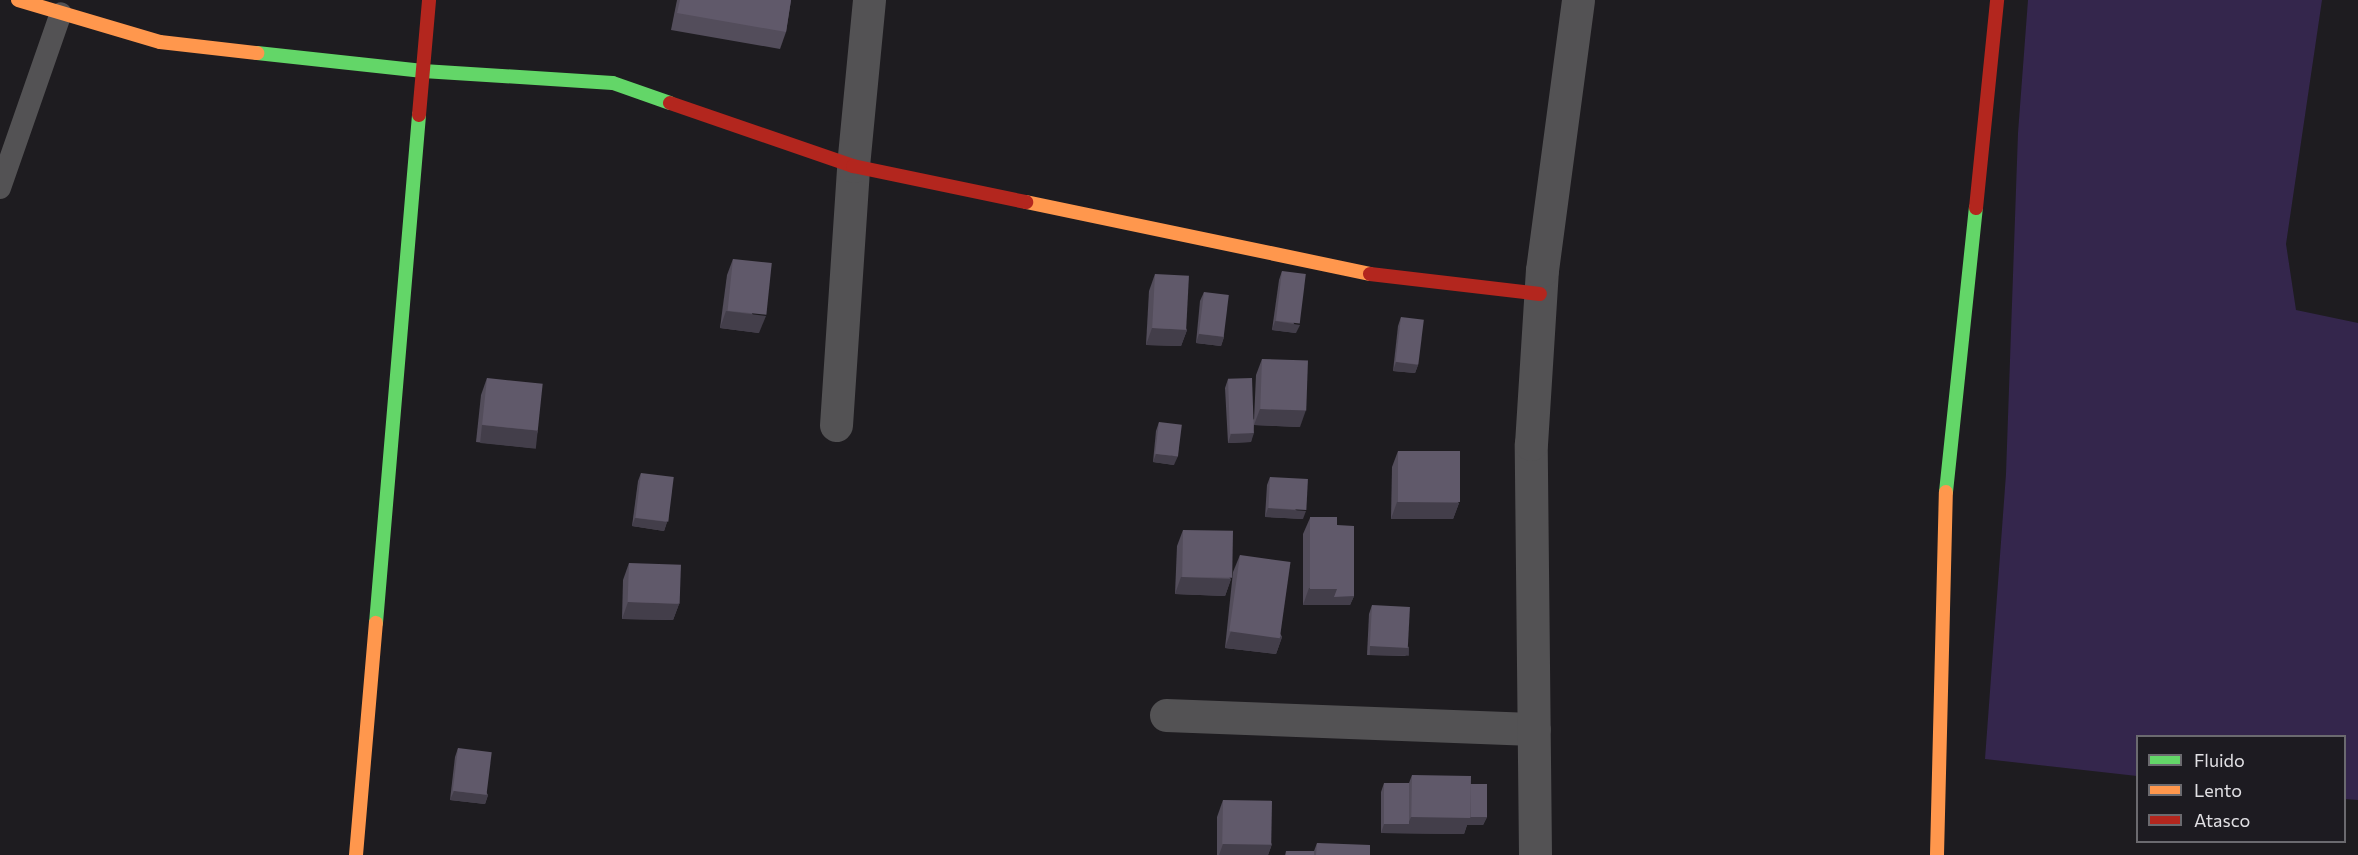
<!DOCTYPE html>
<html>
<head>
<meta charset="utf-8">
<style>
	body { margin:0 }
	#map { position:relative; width:2358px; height:855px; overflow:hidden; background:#1e1c20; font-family:Commissioner,sans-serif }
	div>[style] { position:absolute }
	.green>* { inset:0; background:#34264c }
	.lane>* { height:22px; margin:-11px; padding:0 11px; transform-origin:11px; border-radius:11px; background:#535254 }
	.street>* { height:33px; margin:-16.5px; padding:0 16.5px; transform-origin:16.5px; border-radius:16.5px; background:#535254 }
	.fast>* { height:14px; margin:-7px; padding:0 7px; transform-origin:7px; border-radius:7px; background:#63d668 }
	.slow>* { height:14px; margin:-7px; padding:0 7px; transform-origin:7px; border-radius:7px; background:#ff974d }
	.jam>* { height:14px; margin:-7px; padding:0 7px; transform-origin:7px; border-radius:7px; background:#b3261e }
	.wall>* { inset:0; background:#534d5b }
	.shaded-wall>* { inset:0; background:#433e4a; transform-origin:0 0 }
	.building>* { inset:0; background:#60596a; transform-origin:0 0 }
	span { translate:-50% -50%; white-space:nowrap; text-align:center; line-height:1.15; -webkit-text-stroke:4.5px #1d1b21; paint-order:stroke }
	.legend { position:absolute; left:2136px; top:735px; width:210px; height:108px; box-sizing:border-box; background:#1d1b21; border:2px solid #6b6a6f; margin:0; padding:8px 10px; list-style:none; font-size:18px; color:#e1e0e4 }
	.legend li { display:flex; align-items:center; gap:12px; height:30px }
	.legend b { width:30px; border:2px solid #6b6a6f }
</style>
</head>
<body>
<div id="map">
	<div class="green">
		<i style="clip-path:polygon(2028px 0,2322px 0,2286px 244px,2296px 310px,2358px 323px,2358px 800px,2345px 799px,2344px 736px,2138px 736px,2137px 776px,1985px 759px,2006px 474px,2018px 133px)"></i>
	</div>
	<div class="lane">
		<i style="left:0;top:188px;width:185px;rotate:-70.8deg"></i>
	</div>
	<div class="street">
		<i style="left:836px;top:425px;width:260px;rotate:-86.2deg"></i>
		<i style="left:853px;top:166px;width:167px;rotate:-84.5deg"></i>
		<i style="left:1166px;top:715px;width:368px;rotate:2.2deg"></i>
		<i style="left:1535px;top:855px;width:411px;rotate:-90.6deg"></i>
		<i style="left:1531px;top:444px;width:174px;rotate:-86.4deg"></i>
		<i style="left:1542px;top:270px;width:272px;rotate:-82.4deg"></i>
	</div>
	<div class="fast">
		<i style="left:257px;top:53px;width:167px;rotate:6.2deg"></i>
		<i style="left:423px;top:71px;width:190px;rotate:3.6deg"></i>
		<i style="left:613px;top:83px;width:60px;rotate:19.3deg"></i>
		<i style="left:1946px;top:492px;width:286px;rotate:-84deg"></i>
		<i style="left:376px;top:623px;width:510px;rotate:-85.16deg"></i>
	</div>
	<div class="slow">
		<i style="left:18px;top:0;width:148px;rotate:16.5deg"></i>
		<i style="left:160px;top:42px;width:98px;rotate:6.5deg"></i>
		<i style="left:1026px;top:202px;width:351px;rotate:11.8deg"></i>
		<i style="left:356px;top:855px;width:233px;rotate:-85.1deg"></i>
		<i style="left:1937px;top:855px;width:363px;rotate:-88.6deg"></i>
	</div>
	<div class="jam">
		<i style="left:670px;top:103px;width:194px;rotate:19deg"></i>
		<i style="left:853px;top:166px;width:177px;rotate:11.8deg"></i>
		<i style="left:419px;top:115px;width:115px;rotate:-85deg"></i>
		<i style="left:1976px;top:208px;width:209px;rotate:-84.2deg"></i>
		<i style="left:1370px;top:274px;width:171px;rotate:6.7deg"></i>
	</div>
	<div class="wall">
		<i style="clip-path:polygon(677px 0,791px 0,786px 32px,780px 49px,671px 30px)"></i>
		<i style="clip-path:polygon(733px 259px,759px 333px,720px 328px,727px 275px)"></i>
		<i style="clip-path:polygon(1282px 271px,1296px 333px,1272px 330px,1279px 280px)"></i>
		<i style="clip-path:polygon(1155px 274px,1187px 330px,1181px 346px,1146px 345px,1149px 291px)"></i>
		<i style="clip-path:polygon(1204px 292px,1224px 337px,1221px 346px,1196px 343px,1200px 301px)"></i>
		<i style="clip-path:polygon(1401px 317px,1418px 365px,1415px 373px,1393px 371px,1398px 326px)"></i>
		<i style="clip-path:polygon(1262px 359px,1300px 427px,1254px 425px,1251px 442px,1228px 443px,1225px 388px,1228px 379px,1254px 420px,1256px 375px)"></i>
		<i style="clip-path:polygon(487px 378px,538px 431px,532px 448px,476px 442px,481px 395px)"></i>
		<i style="clip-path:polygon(1159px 422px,1174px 465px,1153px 462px,1156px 431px)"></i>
		<i style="clip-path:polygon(1398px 451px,1459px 503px,1453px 519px,1391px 519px,1392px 467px)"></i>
		<i style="clip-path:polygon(641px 473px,667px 522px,664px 531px,632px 526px,638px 481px)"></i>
		<i style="clip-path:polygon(1270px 477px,1303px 519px,1265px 517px,1267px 485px)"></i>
		<i style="clip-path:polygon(1310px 518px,1337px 525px,1354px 596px,1350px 605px,1303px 605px,1303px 534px)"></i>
		<i style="clip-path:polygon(1183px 530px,1231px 579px,1225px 596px,1175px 594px,1177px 546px)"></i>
		<i style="clip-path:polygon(1240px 555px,1282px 637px,1276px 654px,1225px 648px,1233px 572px)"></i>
		<i style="clip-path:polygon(629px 563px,679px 604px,673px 620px,622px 619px,623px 580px)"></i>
		<i style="clip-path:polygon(1372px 605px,1406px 656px,1367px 655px,1369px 614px)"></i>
		<i style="clip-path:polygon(458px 748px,488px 795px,485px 804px,450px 800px,455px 757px)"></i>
		<i style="clip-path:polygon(1412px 775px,1471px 784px,1487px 817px,1483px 825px,1467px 825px,1464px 834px,1381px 833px,1381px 792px,1384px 783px,1409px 783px)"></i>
		<i style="clip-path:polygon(1223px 800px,1272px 844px,1268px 855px,1217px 855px,1217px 817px)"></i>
		<i style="clip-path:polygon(1317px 843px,1370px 855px,1285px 855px,1286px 851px,1314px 851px)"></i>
	</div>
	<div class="shaded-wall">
		<i style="clip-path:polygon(726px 311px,766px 316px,759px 333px,720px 328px)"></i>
		<i style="clip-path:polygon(1275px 321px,1300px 325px,1296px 333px,1272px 330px)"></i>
		<i style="clip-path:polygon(1152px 328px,1187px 330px,1181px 346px,1146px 345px)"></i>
		<i style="clip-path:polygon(1199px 334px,1224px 337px,1221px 346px,1196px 343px)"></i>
		<i style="clip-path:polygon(1396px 362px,1418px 365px,1415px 373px,1393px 371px)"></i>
		<i style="clip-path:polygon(1260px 409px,1306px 410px,1300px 427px,1254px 425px)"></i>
		<i style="left:482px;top:425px;width:56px;height:18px;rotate:6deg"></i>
		<i style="clip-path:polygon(1254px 433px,1251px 442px,1228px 443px,1231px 434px)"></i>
		<i style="clip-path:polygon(1156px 454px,1178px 456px,1174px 465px,1153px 462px)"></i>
		<i style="clip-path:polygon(1397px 502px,1459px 503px,1453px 519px,1391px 519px)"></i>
		<i style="clip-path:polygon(1268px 508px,1306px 511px,1303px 519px,1265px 517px)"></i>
		<i style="clip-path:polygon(635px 518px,667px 522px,664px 531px,632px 526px)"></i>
		<i style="clip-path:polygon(1181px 577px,1231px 579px,1225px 596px,1175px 594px)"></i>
		<i style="clip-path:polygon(1309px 588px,1337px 589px,1354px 596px,1350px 605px,1303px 605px)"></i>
		<i style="clip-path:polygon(628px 602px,679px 604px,673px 620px,622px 619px)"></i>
		<i style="clip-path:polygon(1231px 631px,1282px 637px,1276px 654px,1225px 648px)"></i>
		<i style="left:1370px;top:646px;width:39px;height:9px;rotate:1deg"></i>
		<i style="clip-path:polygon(454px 791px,488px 795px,485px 804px,450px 800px)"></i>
		<i style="clip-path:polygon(1411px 817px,1487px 817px,1483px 825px,1467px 825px,1464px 834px,1381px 833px,1384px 824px,1408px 824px)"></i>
		<i style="clip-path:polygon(1223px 844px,1272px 844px,1268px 855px,1219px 855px)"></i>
	</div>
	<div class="building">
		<i style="clip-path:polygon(680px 0,791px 0,786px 32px,677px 13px)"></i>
		<i style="left:733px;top:259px;width:39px;height:52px;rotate:6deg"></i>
		<i style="left:1282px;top:271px;width:24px;height:50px;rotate:7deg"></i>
		<i style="left:1155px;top:274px;width:34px;height:54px;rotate:3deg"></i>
		<i style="left:1204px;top:292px;width:25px;height:42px;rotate:7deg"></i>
		<i style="left:1401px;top:317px;width:23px;height:45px;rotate:7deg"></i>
		<i style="left:1262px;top:359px;width:46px;height:50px;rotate:2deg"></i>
		<i style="left:487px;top:378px;width:56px;height:47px;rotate:6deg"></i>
		<i style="left:1252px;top:378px;width:55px;height:24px;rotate:88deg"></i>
		<i style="left:1159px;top:422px;width:23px;height:32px;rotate:7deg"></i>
		<i style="left:1398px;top:451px;width:62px;height:51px"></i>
		<i style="left:641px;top:473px;width:33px;height:45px;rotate:7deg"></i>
		<i style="left:1270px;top:477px;width:38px;height:31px;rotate:3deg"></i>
		<i style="left:1337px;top:517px;width:72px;height:27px;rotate:90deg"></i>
		<i style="clip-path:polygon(1337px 525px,1354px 526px,1354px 596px,1334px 597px,1337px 589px)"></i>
		<i style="left:1183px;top:530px;width:50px;height:47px;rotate:1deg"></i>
		<i style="left:1240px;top:555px;width:51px;height:77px;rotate:8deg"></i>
		<i style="left:629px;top:563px;width:52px;height:39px;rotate:2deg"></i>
		<i style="left:1372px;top:605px;width:38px;height:41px;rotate:3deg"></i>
		<i style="left:458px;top:748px;width:34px;height:43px;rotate:7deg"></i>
		<i style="left:1412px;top:775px;width:59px;height:42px;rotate:1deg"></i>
		<i style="left:1384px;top:783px;width:25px;height:41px"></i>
		<i style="left:1471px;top:784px;width:16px;height:33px"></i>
		<i style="left:1223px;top:800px;width:49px;height:44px;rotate:1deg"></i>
		<i style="clip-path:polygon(1317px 843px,1370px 845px,1370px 855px,1316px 855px)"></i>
		<i style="left:1286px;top:851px;width:28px;height:4px"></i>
	</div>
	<ul class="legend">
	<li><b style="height:8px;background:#63d668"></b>Fluido</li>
	<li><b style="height:8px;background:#ff974d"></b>Lento</li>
	<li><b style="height:8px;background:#b3261e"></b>Atasco</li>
	</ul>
</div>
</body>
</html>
